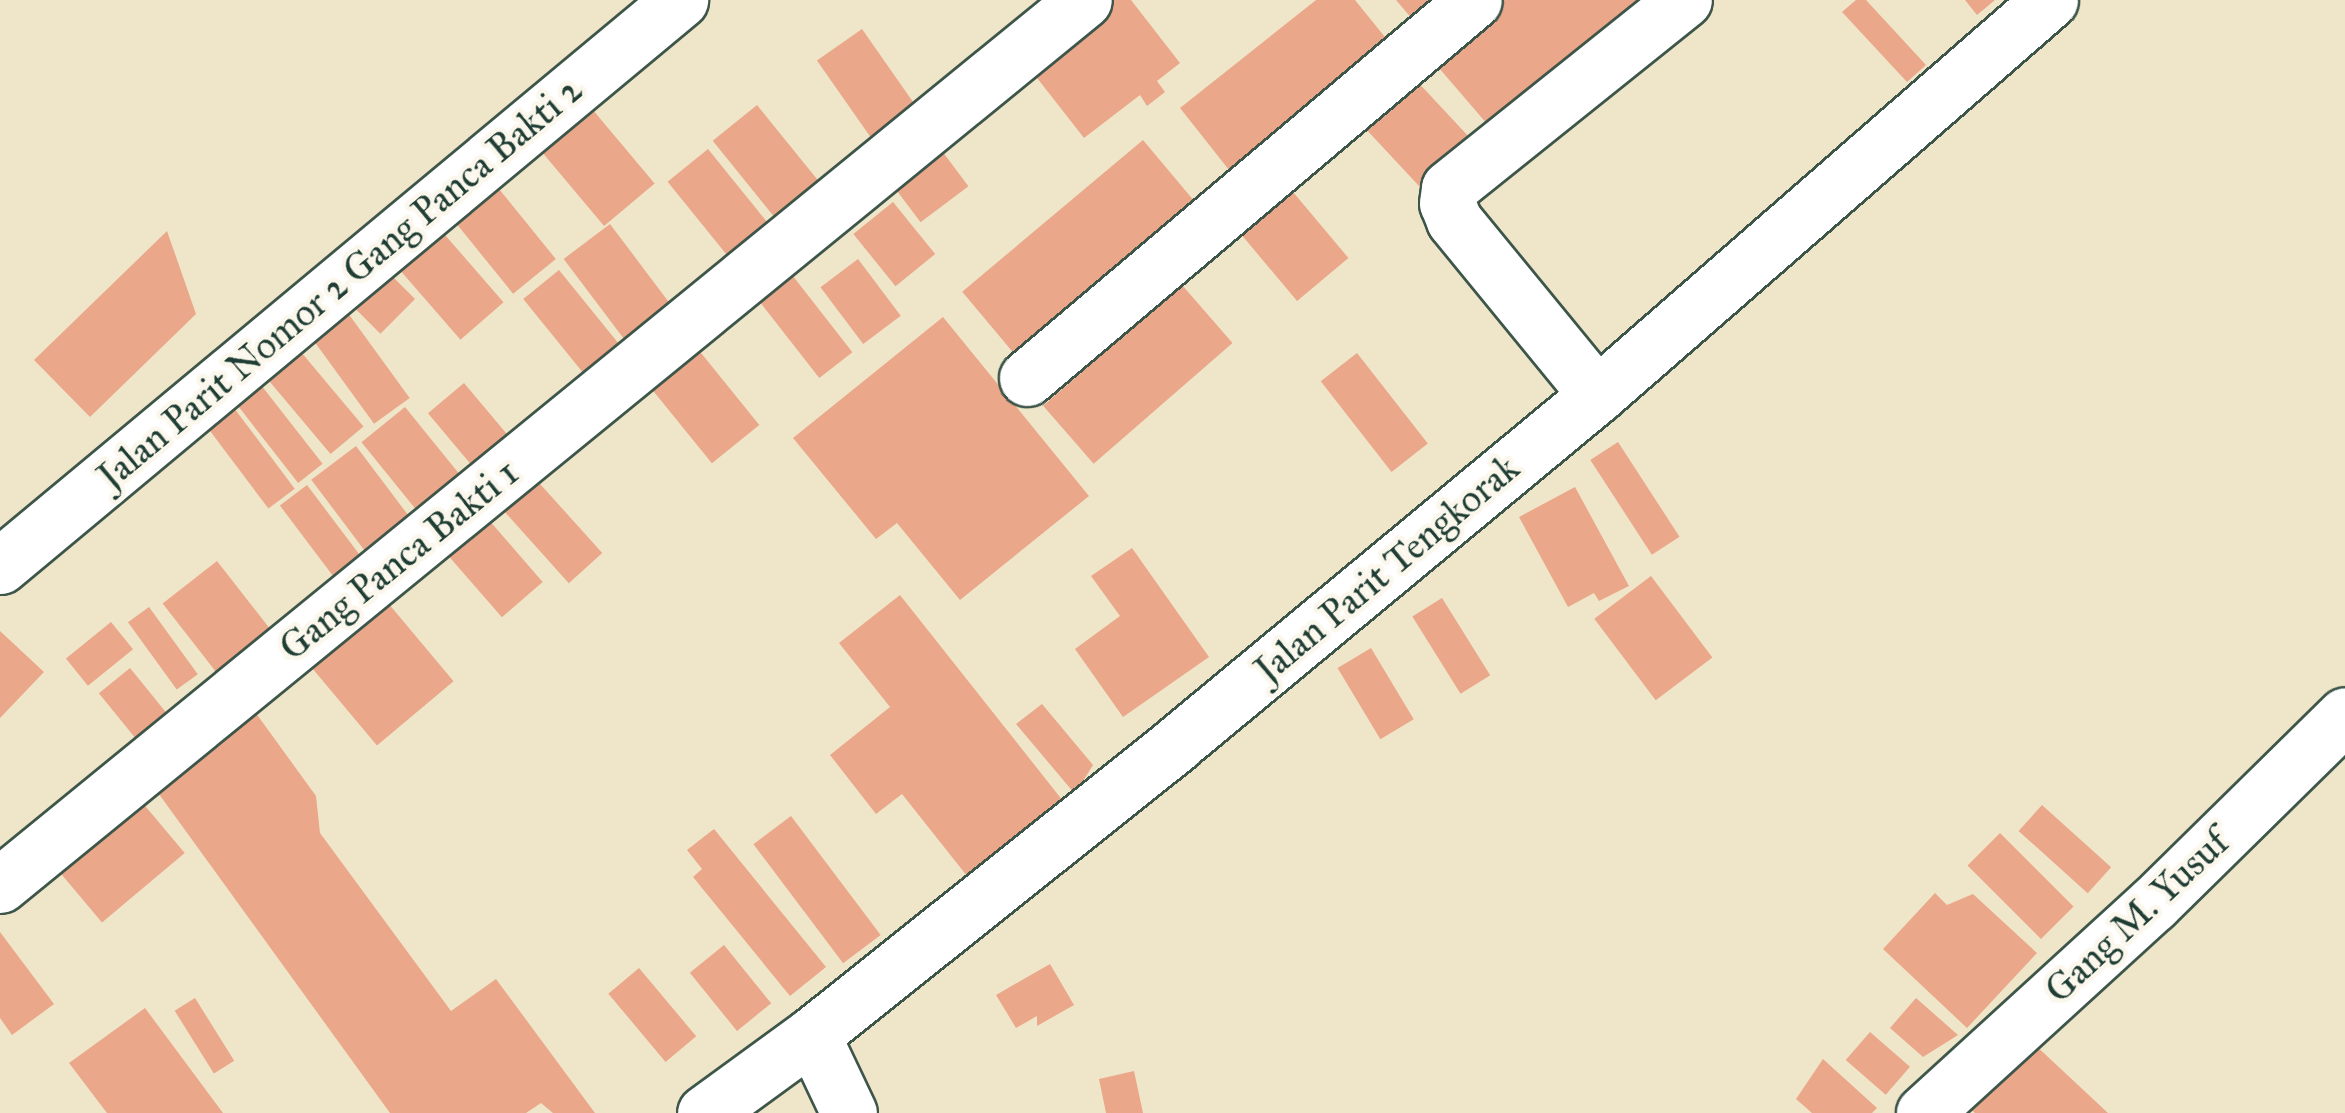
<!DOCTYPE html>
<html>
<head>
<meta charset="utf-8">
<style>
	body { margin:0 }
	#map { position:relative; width:2345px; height:1113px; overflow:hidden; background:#efe6ca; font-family:"IM FELL Great Primer",serif }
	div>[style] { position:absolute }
	.building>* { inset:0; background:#eaa78a; transform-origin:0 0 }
	.roads { filter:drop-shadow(2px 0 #3e564a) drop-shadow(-2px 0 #3e564a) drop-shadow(0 2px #3e564a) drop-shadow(0 -2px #3e564a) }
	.minor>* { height:55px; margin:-27.5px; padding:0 27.5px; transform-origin:27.5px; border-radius:27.5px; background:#fff }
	span { translate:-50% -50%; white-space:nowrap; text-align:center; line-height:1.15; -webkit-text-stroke:9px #fbf7ec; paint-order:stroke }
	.street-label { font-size:38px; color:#1f3d34 }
</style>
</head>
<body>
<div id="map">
	<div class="building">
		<i style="clip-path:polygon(1102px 0,1131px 0,1180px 63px,1157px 81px,1165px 92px,1147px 106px,1140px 95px,1084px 138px,1023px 60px)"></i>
		<i style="clip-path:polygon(1316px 0,1355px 0,1393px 47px,1233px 175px,1180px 108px)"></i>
		<i style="clip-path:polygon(1396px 0,1464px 0,1424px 33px)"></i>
		<i style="clip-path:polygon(1505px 0,1648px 0,1494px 132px,1433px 61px)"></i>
		<i style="clip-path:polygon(1856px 0,1866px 0,1926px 65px,1907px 82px,1842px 12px)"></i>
		<i style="clip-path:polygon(1965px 0,1995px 0,1977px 15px)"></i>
		<i style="left:862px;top:29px;width:100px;height:55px;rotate:55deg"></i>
		<i style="left:1414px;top:78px;width:91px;height:70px;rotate:47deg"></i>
		<i style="left:582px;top:97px;width:113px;height:66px;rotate:50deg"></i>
		<i style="left:757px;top:105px;width:112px;height:57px;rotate:51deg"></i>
		<i style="left:1143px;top:140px;width:92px;height:236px;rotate:50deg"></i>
		<i style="left:708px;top:149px;width:112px;height:52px;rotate:51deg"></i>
		<i style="left:942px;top:151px;width:44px;height:60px;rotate:53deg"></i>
		<i style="left:491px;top:179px;width:103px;height:55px;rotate:51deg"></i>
		<i style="left:1288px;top:186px;width:94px;height:67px;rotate:50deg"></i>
		<i style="left:893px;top:202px;width:67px;height:51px;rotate:51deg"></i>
		<i style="left:432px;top:220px;width:109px;height:57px;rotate:49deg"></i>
		<i style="left:610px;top:224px;width:111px;height:58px;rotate:53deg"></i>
		<i style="clip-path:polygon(167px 231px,196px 314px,90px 417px,34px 360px)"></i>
		<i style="left:858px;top:259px;width:71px;height:47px;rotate:53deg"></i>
		<i style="left:559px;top:270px;width:104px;height:46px;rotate:51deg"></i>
		<i style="left:789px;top:271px;width:103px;height:42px;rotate:52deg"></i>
		<i style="left:391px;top:275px;width:34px;height:49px;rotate:45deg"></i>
		<i style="left:1182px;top:285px;width:77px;height:184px;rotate:49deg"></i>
		<i style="left:345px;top:309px;width:110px;height:44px;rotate:54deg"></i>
		<i style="clip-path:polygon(943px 317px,1089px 496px,960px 600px,897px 523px,876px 539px,793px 438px)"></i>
		<i style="left:296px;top:346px;width:105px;height:43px;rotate:50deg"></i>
		<i style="left:697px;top:348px;width:99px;height:61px;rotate:51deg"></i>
		<i style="left:1357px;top:353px;width:115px;height:46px;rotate:52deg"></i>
		<i style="left:464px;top:383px;width:76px;height:47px;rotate:50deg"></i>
		<i style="left:261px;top:385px;width:100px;height:31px;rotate:52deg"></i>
		<i style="left:405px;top:407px;width:95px;height:56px;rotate:51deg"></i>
		<i style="left:234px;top:408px;width:101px;height:33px;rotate:53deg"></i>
		<i style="left:1618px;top:442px;width:113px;height:33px;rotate:57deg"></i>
		<i style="left:356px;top:446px;width:97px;height:56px;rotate:53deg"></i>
		<i style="left:532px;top:475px;width:105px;height:45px;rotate:48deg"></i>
		<i style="left:307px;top:485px;width:94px;height:34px;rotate:53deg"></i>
		<i style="clip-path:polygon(1575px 487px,1629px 586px,1599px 601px,1594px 593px,1568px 607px,1519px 517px)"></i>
		<i style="left:481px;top:511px;width:94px;height:54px;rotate:49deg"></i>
		<i style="clip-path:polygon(1132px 548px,1209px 657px,1123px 717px,1075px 649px,1120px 616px,1091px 576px)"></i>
		<i style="left:217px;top:561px;width:90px;height:69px;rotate:52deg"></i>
		<i style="left:1651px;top:576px;width:102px;height:71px;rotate:53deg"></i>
		<i style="clip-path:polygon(900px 595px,1067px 806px,971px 881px,902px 794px,876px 814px,830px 755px,890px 707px,839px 643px)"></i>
		<i style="left:1442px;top:598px;width:91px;height:35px;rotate:58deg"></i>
		<i style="left:388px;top:603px;width:102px;height:100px;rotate:50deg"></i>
		<i style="left:149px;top:607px;width:83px;height:26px;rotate:54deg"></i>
		<i style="left:111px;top:622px;width:35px;height:58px;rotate:51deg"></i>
		<i style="clip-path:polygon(0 631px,44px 672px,0 718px)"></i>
		<i style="left:1371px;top:648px;width:83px;height:39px;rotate:59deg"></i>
		<i style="left:130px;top:668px;width:59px;height:40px;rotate:51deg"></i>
		<i style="clip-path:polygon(1042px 704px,1093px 765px,1075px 794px,1016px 724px)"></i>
		<i style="clip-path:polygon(250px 705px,316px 796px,320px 833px,451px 1011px,496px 979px,595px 1113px,553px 1113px,541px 1103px,526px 1113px,390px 1113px,148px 779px)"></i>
		<i style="left:141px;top:801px;width:68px;height:108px;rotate:50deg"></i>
		<i style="left:2042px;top:805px;width:93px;height:35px;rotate:42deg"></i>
		<i style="left:791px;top:816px;width:149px;height:47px;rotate:53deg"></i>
		<i style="clip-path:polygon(714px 829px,826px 967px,790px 996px,693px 877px,702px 869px,687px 850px)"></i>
		<i style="left:2000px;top:833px;width:104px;height:46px;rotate:45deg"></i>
		<i style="clip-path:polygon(1935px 893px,1947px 905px,1973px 894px,2037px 953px,1967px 1028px,1883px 949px)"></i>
		<i style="clip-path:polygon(0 932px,54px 1004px,12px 1035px,0 1018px)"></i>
		<i style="left:724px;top:945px;width:75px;height:44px;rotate:51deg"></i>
		<i style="clip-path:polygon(1050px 964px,1074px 1005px,1037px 1026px,1037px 1016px,1016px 1028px,996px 995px)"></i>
		<i style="left:639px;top:968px;width:89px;height:40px;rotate:50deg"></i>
		<i style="left:195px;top:998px;width:74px;height:24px;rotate:58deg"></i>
		<i style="clip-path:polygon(1916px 998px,1958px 1035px,1923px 1057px,1890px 1028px)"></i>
		<i style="clip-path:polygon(145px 1008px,223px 1113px,107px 1113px,69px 1063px)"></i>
		<i style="left:1870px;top:1032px;width:53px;height:37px;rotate:41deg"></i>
		<i style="clip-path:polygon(2031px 1041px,2108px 1113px,1975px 1113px,1969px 1108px)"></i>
		<i style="clip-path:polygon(1823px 1059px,1877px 1108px,1872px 1113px,1812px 1113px,1796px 1099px)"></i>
		<i style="clip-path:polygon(1134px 1071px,1143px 1113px,1106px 1113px,1099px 1079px)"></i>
	</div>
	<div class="roads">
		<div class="minor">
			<i style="left:1027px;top:378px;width:585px;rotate:-40.22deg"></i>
			<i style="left:1597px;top:395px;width:226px;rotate:-129.3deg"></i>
			<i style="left:1454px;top:220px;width:18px;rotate:-112deg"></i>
			<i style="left:1447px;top:203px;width:15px;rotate:-82deg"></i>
			<i style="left:1449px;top:188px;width:301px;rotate:-38.7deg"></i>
			<i style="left:0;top:566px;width:885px;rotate:-39.77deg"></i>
			<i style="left:0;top:885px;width:1399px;rotate:-39.23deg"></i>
			<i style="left:812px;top:1035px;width:86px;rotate:64.6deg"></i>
			<i style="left:705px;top:1113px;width:132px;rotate:-36.1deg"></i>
			<i style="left:812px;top:1035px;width:466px;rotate:-38.6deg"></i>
			<i style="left:1176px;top:744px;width:547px;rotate:-39.66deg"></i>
			<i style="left:1597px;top:395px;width:601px;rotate:-41.09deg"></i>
			<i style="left:1924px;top:1113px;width:310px;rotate:-42.4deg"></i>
			<i style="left:2153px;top:904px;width:269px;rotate:-44.5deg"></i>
		</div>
	</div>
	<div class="street-label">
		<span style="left:340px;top:283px;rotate:-40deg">Jalan Parit Nomor 2 Gang Panca Bakti 2</span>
		<span style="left:399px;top:560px;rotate:-39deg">Gang Panca Bakti 1</span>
		<span style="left:1387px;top:569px;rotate:-40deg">Jalan Parit Tengkorak</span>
		<span style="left:2137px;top:916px;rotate:-43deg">Gang M. Yusuf</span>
	</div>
</div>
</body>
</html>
